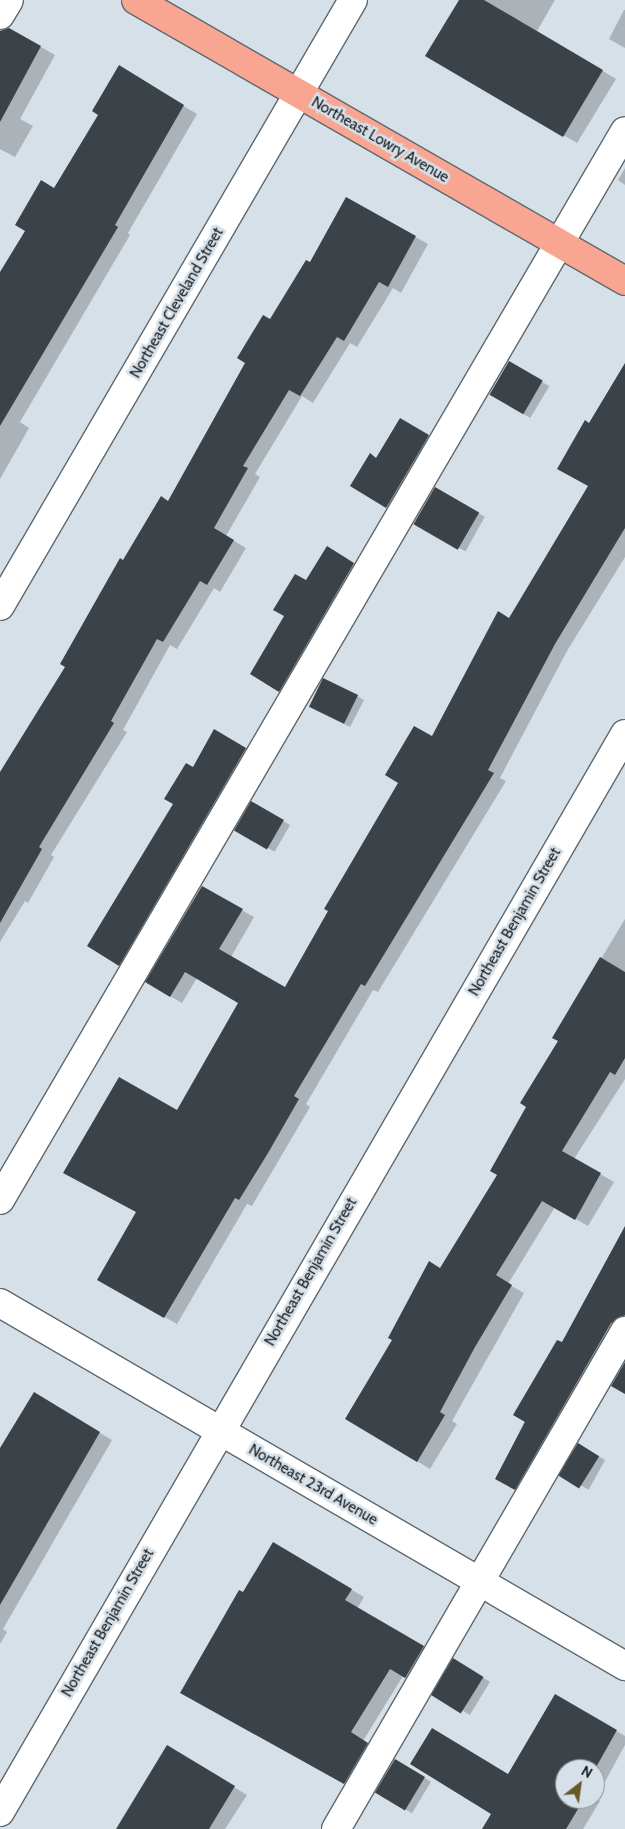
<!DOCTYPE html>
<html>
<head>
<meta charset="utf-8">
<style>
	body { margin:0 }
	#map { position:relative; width:625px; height:1829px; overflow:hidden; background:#d6e0e8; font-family:Cabin,sans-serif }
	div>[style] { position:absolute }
	.shadow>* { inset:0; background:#0003; transform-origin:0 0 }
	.building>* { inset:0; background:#3b4349; transform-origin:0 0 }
	.roads { filter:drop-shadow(1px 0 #5f686f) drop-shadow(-1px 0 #5f686f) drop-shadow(0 1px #5f686f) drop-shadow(0 -1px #5f686f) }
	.minor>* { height:28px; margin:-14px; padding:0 14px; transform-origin:14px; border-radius:14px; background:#fff }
	.major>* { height:28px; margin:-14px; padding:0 14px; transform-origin:14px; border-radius:14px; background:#f8a592 }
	span { translate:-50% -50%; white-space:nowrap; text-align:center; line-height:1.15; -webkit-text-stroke:5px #d6e0e8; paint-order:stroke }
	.street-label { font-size:15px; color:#181b1e }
	.north { position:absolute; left:555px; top:1759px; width:50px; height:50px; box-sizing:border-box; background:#d6e0e8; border:1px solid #8a9197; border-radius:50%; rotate:30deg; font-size:14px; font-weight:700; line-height:20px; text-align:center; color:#181b1e }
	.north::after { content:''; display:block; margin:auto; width:18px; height:22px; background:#675a27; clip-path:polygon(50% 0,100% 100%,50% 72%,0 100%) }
</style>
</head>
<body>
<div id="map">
	<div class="shadow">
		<i style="clip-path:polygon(460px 0,555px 0,537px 31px,616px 79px,577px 143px,426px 56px)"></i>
		<i style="clip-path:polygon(624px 10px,625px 10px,625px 48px,609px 39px)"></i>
		<i style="clip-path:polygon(0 29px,2px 31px,9px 29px,55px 55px,20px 119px,33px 126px,15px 157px,0 149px)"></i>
		<i style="clip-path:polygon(132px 75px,197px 114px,128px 233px,130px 235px,20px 422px,29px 428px,0 479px,0 275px)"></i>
		<i style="clip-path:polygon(625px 168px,625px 185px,618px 180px)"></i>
		<i style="clip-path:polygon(346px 199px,428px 244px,401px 293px,393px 288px,357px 347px,350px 343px,313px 403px,302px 396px,255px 474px,260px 477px,226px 536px,246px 548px,220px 592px,214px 588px,177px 649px,170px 645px,123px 730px,127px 732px,51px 855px,54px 857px,28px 903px,25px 901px,0 942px,0 774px,67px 667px,123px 561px,169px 502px,270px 320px,311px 264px)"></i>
		<i style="left:509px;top:362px;width:47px;height:37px;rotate:31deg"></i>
		<i style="clip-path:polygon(625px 366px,625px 557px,567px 651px,500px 778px,506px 781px,378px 992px,373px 990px,306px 1104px,310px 1107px,252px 1206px,247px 1204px,177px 1324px,99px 1280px,137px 1212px,178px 1112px,240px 1002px,197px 978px,182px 1003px,170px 996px,202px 888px,254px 917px,231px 957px,286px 989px,432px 738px,510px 619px,590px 486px,589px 424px)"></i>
		<i style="clip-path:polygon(401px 419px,435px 440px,394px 511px,352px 485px,377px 459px)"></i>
		<i style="left:435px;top:489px;width:57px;height:40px;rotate:29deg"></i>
		<i style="left:327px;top:548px;width:39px;height:147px;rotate:31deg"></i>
		<i style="clip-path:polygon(357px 696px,364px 700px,350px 727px,315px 710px)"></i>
		<i style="clip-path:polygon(215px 731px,252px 752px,126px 969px,88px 946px,175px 804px)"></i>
		<i style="left:252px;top:803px;width:44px;height:31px;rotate:30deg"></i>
		<i style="clip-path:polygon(625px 919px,625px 1079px,574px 1159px,614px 1182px,588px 1226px,555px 1207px,508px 1284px,524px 1293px,452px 1421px,457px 1424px,430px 1469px,347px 1419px,499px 1175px,559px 1041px,554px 1037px)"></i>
		<i style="clip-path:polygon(625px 1269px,625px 1323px,522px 1492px,497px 1478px,562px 1344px)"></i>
		<i style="clip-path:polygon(34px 1394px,112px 1440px,3px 1629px,7px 1632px,0 1644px,0 1450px)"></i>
		<i style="left:578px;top:1445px;width:31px;height:34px;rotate:29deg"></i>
		<i style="clip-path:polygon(273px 1544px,364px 1597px,357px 1609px,436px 1654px,418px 1685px,403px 1676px,363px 1741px,380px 1751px,357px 1790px,182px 1693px)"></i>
		<i style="left:454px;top:1660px;width:42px;height:39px;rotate:31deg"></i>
		<i style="clip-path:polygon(evenodd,555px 1696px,625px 1736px,625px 1745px,596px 1798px,600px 1801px,583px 1829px,483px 1829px,555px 1696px,565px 1769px,595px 1769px,595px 1799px,565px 1799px,565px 1769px)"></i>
		<i style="clip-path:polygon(180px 1754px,247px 1795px,225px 1829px,118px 1829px)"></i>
		<i style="left:395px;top:1760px;width:42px;height:37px;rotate:31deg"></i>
	</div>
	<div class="building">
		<i style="clip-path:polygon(459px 0,484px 0,603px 70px,563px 137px,425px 56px)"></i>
		<i style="clip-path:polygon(9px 28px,41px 46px,0 122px,0 31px)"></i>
		<i style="clip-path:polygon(119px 65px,184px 105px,115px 225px,118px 227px,0 426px,0 272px,25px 231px,15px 225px,41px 180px,54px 188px,98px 115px,92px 111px)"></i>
		<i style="clip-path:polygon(346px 197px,416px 236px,388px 287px,379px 282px,344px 341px,337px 337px,300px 396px,289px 390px,243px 466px,248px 468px,214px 528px,234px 540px,207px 585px,200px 581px,163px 642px,157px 639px,111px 721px,114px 723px,39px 847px,42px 849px,0 923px,0 772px,65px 667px,60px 664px,120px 558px,123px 560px,161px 496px,168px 501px,245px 363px,237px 358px,263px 315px,270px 319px,306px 260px,310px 262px)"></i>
		<i style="left:509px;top:361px;width:39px;height:39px;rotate:30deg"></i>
		<i style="clip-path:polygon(625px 363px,625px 528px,555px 644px,488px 770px,494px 773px,365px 986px,361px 984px,294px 1096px,299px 1099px,268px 1153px,239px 1200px,235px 1198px,164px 1318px,97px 1280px,136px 1212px,63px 1173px,119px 1077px,177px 1110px,238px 1003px,185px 972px,170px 997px,145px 982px,202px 886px,243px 909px,219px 949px,285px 987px,328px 911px,324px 909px,398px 783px,385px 775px,414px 726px,432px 736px,498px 611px,509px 618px,588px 486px,557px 469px,585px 420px,589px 423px)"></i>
		<i style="clip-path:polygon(400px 418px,429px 435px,386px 508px,350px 486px,370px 453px,376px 458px)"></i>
		<i style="left:435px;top:487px;width:51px;height:43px;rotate:30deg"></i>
		<i style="clip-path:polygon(327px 546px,354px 563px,279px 692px,250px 674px,284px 616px,273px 610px,295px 574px,306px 580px)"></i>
		<i style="left:323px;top:678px;width:39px;height:32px;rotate:26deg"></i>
		<i style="clip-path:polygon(214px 729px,246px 748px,119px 966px,87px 946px,173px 804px,164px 799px,186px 763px,193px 767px)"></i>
		<i style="left:251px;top:801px;width:38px;height:34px;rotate:30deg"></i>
		<i style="clip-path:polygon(600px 957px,625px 972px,625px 1058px,615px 1075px,610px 1072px,562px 1151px,601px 1173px,575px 1220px,542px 1201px,496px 1275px,512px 1285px,475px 1347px,440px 1412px,445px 1415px,417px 1462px,345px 1419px,392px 1340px,388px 1338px,429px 1261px,440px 1268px,497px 1175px,490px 1171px,526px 1107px,520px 1103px,558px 1041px,552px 1038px)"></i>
		<i style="clip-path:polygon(625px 1226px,625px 1315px,611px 1323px,515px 1490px,495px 1479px,525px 1422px,513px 1415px,557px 1340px,562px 1342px)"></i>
		<i style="clip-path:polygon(625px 1362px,625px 1394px,611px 1386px)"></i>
		<i style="clip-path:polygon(34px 1392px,100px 1432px,0 1605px,0 1448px)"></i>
		<i style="left:578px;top:1443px;width:25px;height:38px;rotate:32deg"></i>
		<i style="clip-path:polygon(273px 1542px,352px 1589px,345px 1600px,424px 1646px,405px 1678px,390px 1669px,351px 1732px,368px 1743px,344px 1784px,180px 1693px,239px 1590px,243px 1592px)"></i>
		<i style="left:453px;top:1658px;width:36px;height:43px;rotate:32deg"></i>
		<i style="clip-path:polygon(555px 1694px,617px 1730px,595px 1769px,565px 1769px,565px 1799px,584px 1799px,566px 1829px,482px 1829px,491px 1814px,410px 1764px,432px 1728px,508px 1774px)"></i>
		<i style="clip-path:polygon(167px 1745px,235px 1786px,209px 1829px,116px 1829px)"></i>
		<i style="left:395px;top:1759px;width:35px;height:39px;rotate:31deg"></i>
	</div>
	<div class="roads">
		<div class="minor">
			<i style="left:0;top:15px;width:17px;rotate:-59deg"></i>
			<i style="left:0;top:606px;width:701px;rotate:-59.78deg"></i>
			<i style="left:0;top:1200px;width:1238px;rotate:-59.69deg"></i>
			<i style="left:0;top:1303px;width:723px;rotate:30.15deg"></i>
			<i style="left:0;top:1812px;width:1246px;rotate:-59.9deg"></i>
			<i style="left:336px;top:1829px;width:576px;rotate:-59.87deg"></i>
		</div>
		<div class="major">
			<i style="left:136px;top:0;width:564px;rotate:29.88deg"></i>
		</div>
	</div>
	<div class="street-label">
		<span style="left:380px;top:140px;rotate:30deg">Northeast Lowry Avenue</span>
		<span style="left:177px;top:303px;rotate:-60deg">Northeast Cleveland Street</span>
		<span style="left:515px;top:922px;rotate:-60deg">Northeast Benjamin Street</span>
		<span style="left:311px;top:1272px;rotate:-60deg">Northeast Benjamin Street</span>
		<span style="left:313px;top:1485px;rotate:30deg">Northeast 23rd Avenue</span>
		<span style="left:108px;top:1623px;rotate:-60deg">Northeast Benjamin Street</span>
	</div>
	<div class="north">N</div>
</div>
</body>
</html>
